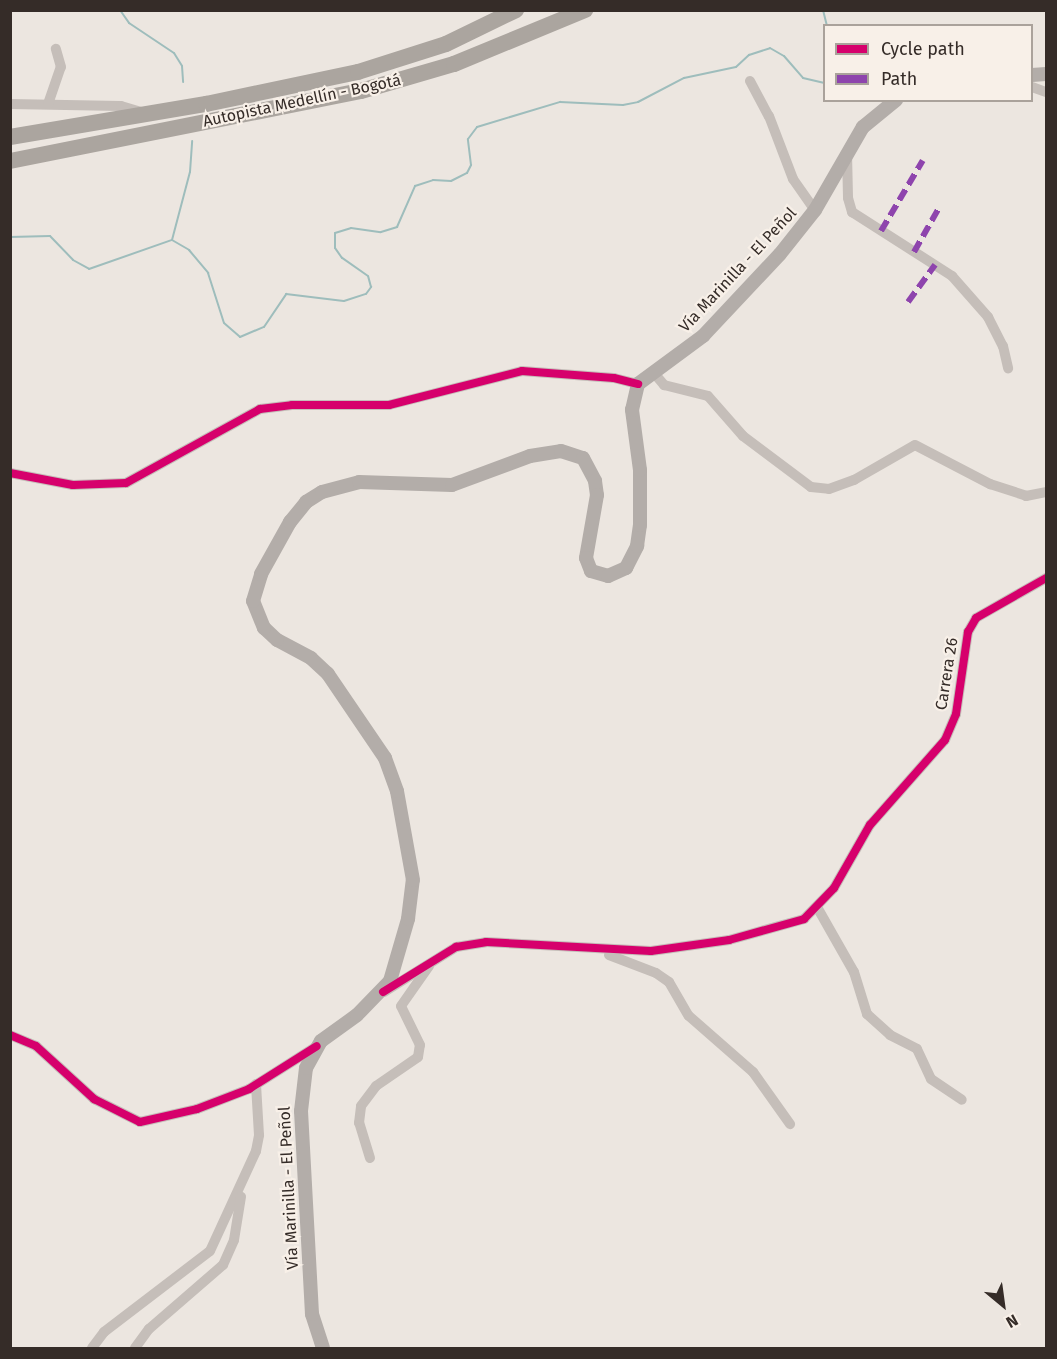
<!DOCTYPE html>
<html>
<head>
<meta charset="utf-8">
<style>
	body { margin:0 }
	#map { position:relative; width:1057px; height:1359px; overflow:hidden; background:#ece6e0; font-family:"Fira Sans",sans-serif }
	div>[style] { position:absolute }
	.stream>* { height:2px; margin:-1px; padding:0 1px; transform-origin:1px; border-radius:1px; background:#9ebdbc }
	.minor>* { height:10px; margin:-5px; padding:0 5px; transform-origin:5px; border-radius:5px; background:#c5beb9 }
	.major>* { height:14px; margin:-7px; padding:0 7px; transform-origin:7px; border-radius:7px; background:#b3ada9 }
	.highway>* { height:16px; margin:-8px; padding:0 8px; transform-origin:8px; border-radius:8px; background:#aba59f }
	.quiet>* { height:6px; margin-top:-3px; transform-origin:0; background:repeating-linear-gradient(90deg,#8e44ad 0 12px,transparent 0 18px) }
	.cycleway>* { height:8px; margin:-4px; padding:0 4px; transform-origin:4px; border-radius:4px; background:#d6006c }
	span { translate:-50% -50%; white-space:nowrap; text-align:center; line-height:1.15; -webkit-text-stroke:4.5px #f8f0e8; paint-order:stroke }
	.street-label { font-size:16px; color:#352c28 }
	.frame { position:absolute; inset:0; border:12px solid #352c28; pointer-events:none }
	.legend { position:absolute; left:823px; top:24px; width:210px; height:78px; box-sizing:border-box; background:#f8f0e8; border:2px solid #aaa29b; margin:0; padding:8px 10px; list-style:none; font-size:18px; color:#352c28 }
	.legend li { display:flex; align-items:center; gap:12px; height:30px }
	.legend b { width:30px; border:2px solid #aaa29b }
	.north { position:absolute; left:973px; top:1275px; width:60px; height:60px; -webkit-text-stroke:4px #f8f0e8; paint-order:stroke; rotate:151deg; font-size:16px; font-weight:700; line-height:24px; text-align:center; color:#352c28 }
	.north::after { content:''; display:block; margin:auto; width:21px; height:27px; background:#352c28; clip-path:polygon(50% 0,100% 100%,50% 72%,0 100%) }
</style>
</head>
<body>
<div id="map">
	<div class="stream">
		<i style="left:120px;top:10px;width:16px;rotate:55deg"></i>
		<i style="left:129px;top:23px;width:54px;rotate:33.7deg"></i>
		<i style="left:174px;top:53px;width:15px;rotate:58deg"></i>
		<i style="left:182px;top:66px;width:16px;rotate:86deg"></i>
		<i style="left:823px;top:10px;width:16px;rotate:76deg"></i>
		<i style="left:10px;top:237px;width:40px;rotate:-1.4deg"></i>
		<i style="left:50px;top:236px;width:33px;rotate:46deg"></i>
		<i style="left:73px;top:260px;width:18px;rotate:29deg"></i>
		<i style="left:89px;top:269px;width:88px;rotate:-19.3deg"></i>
		<i style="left:172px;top:240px;width:20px;rotate:30deg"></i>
		<i style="left:189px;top:250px;width:30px;rotate:50deg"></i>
		<i style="left:208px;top:273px;width:52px;rotate:72.3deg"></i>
		<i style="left:224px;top:323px;width:21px;rotate:41deg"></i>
		<i style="left:240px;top:337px;width:26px;rotate:-23deg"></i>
		<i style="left:264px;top:327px;width:40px;rotate:-56deg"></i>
		<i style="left:286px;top:294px;width:58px;rotate:6.9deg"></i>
		<i style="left:344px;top:301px;width:23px;rotate:-18deg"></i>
		<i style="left:366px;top:294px;width:9px;rotate:-54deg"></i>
		<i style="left:371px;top:287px;width:11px;rotate:-105deg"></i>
		<i style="left:368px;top:276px;width:32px;rotate:-145deg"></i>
		<i style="left:342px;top:258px;width:12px;rotate:-125deg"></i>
		<i style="left:335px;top:248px;width:15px;rotate:-90deg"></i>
		<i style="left:335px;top:233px;width:17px;rotate:-17deg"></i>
		<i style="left:351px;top:228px;width:30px;rotate:8deg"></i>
		<i style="left:381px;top:232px;width:17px;rotate:-17deg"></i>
		<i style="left:397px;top:227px;width:45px;rotate:-66.3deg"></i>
		<i style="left:415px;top:186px;width:19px;rotate:-18deg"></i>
		<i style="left:433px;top:180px;width:18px;rotate:3deg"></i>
		<i style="left:451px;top:181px;width:18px;rotate:-27deg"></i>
		<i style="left:467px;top:173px;width:9px;rotate:-63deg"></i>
		<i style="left:471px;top:165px;width:26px;rotate:-97deg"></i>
		<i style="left:468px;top:139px;width:15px;rotate:-53deg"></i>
		<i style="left:477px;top:127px;width:87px;rotate:-16.8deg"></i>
		<i style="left:560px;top:102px;width:63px;rotate:2.7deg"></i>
		<i style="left:623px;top:105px;width:15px;rotate:-11deg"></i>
		<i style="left:638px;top:102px;width:52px;rotate:-27.6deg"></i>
		<i style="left:684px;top:78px;width:53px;rotate:-11.9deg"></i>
		<i style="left:736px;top:67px;width:18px;rotate:-43deg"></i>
		<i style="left:749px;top:55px;width:22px;rotate:-18deg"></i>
		<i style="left:770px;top:48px;width:16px;rotate:30deg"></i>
		<i style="left:784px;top:56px;width:29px;rotate:49deg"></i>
		<i style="left:803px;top:78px;width:22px;rotate:13deg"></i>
		<i style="left:172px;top:240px;width:70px;rotate:-75.2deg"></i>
		<i style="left:190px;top:172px;width:31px;rotate:-86deg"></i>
	</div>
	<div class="minor">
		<i style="left:750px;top:81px;width:40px;rotate:62deg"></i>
		<i style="left:769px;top:116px;width:67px;rotate:69.1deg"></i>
		<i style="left:793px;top:179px;width:38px;rotate:55deg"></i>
		<i style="left:1032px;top:87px;width:15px;rotate:20deg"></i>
		<i style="left:10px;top:104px;width:111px;rotate:1deg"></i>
		<i style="left:121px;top:106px;width:21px;rotate:17deg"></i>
		<i style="left:48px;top:104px;width:39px;rotate:-71deg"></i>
		<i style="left:61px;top:67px;width:19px;rotate:-106deg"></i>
		<i style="left:847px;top:153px;width:45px;rotate:88.7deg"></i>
		<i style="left:848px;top:198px;width:15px;rotate:74deg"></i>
		<i style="left:852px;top:212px;width:119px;rotate:32.6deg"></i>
		<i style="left:952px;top:276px;width:55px;rotate:48.7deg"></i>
		<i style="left:988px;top:317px;width:33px;rotate:63deg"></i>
		<i style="left:1003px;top:346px;width:23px;rotate:77deg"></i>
		<i style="left:654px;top:373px;width:16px;rotate:50deg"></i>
		<i style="left:664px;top:385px;width:45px;rotate:14deg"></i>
		<i style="left:708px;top:396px;width:53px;rotate:48.8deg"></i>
		<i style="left:743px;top:436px;width:85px;rotate:36.9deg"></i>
		<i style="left:811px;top:487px;width:18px;rotate:6deg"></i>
		<i style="left:829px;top:489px;width:27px;rotate:-20deg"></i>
		<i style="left:854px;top:480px;width:70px;rotate:-29.8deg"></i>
		<i style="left:915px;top:445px;width:85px;rotate:27.5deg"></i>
		<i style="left:990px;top:484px;width:38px;rotate:18deg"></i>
		<i style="left:1026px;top:496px;width:20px;rotate:-11deg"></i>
		<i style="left:10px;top:473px;width:64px;rotate:10.8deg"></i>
		<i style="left:73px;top:485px;width:53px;rotate:-2.2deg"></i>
		<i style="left:126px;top:483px;width:153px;rotate:-28.9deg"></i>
		<i style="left:260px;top:409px;width:32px;rotate:-7deg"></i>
		<i style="left:292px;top:405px;width:97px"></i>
		<i style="left:389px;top:405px;width:137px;rotate:-14.3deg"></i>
		<i style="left:522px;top:371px;width:92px;rotate:4.4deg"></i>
		<i style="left:614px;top:378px;width:25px;rotate:14deg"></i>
		<i style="left:817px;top:907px;width:75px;rotate:60.4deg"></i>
		<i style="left:854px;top:972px;width:44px;rotate:72.8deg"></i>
		<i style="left:867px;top:1014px;width:31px;rotate:42deg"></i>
		<i style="left:890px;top:1035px;width:30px;rotate:27deg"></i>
		<i style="left:917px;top:1049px;width:33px;rotate:65deg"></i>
		<i style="left:931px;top:1079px;width:37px;rotate:34deg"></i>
		<i style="left:609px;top:955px;width:50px;rotate:21deg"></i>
		<i style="left:656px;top:973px;width:16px;rotate:35deg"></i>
		<i style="left:669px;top:982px;width:39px;rotate:60deg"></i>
		<i style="left:689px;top:1016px;width:85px;rotate:41.2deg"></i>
		<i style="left:753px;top:1072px;width:64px;rotate:54.6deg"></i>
		<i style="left:384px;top:992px;width:85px;rotate:-32deg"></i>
		<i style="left:456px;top:947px;width:30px;rotate:-9deg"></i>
		<i style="left:486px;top:942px;width:165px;rotate:3.1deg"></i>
		<i style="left:651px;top:951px;width:79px;rotate:-8deg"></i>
		<i style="left:729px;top:940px;width:78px;rotate:-15.6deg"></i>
		<i style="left:804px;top:919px;width:43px;rotate:-45.9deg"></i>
		<i style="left:834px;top:888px;width:73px;rotate:-60.3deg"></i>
		<i style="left:870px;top:825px;width:113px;rotate:-48.6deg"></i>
		<i style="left:945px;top:740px;width:28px;rotate:-67deg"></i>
		<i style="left:956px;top:714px;width:83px;rotate:-81.7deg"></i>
		<i style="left:968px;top:632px;width:16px;rotate:-60deg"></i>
		<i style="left:976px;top:618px;width:81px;rotate:-29.7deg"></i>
		<i style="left:10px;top:1035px;width:28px;rotate:23deg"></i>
		<i style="left:36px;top:1046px;width:79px;rotate:42.4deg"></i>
		<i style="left:94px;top:1099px;width:51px;rotate:26.6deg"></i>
		<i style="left:140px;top:1122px;width:58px;rotate:-12.8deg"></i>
		<i style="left:197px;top:1109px;width:56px;rotate:-21deg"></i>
		<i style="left:249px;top:1089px;width:80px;rotate:-32.3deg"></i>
		<i style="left:370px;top:1158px;width:37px;rotate:-107deg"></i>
		<i style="left:359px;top:1123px;width:17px;rotate:-83deg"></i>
		<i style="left:361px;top:1106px;width:25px;rotate:-53deg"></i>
		<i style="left:376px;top:1086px;width:51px;rotate:-34.6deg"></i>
		<i style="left:418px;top:1057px;width:12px;rotate:-81deg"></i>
		<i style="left:420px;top:1045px;width:43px;rotate:-116deg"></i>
		<i style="left:401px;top:1006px;width:49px;rotate:-55deg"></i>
		<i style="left:92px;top:1348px;width:20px;rotate:-53deg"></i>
		<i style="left:104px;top:1332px;width:133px;rotate:-37.4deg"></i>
		<i style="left:210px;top:1251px;width:110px;rotate:-65.3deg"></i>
		<i style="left:256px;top:1151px;width:16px;rotate:-79deg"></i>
		<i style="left:259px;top:1135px;width:51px;rotate:-93.4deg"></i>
		<i style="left:135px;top:1348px;width:24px;rotate:-54deg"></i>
		<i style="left:149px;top:1329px;width:98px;rotate:-40.9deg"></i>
		<i style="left:223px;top:1265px;width:27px;rotate:-66deg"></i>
		<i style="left:234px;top:1240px;width:44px;rotate:-80.8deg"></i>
	</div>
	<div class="major">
		<i style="left:1032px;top:75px;width:14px;rotate:-4deg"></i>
		<i style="left:323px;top:1348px;width:36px;rotate:-108deg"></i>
		<i style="left:312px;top:1314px;width:203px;rotate:-93.1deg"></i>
		<i style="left:301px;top:1111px;width:43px;rotate:-83.4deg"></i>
		<i style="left:306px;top:1068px;width:31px;rotate:-61deg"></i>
		<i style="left:321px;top:1041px;width:44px;rotate:-35.8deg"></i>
		<i style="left:357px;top:1015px;width:47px;rotate:-45.9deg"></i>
		<i style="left:390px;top:981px;width:65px;rotate:-73.8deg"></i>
		<i style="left:408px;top:919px;width:39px;rotate:-83deg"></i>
		<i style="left:413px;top:880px;width:90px;rotate:-100.2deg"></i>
		<i style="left:397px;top:791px;width:35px;rotate:-110deg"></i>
		<i style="left:385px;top:758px;width:102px;rotate:-124.2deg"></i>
		<i style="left:328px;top:674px;width:23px;rotate:-137deg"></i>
		<i style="left:311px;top:658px;width:38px;rotate:-152deg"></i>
		<i style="left:277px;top:640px;width:18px;rotate:-137deg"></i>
		<i style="left:264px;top:628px;width:29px;rotate:-112deg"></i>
		<i style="left:253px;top:601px;width:28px;rotate:-73deg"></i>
		<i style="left:261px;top:574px;width:60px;rotate:-60.9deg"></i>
		<i style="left:290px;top:522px;width:26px;rotate:-51deg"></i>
		<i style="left:306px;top:502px;width:19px;rotate:-32deg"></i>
		<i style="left:322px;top:492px;width:38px;rotate:-15deg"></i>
		<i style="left:359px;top:482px;width:93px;rotate:1.8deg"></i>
		<i style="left:452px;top:485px;width:83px;rotate:-20.4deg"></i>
		<i style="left:530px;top:456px;width:31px;rotate:-9deg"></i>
		<i style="left:561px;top:451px;width:23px;rotate:18deg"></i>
		<i style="left:583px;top:458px;width:26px;rotate:62deg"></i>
		<i style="left:595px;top:481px;width:14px;rotate:82deg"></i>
		<i style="left:597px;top:495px;width:64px;rotate:99.9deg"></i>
		<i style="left:586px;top:558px;width:14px;rotate:69deg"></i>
		<i style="left:591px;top:571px;width:18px;rotate:16deg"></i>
		<i style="left:608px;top:576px;width:20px;rotate:-24deg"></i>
		<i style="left:626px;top:568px;width:25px;rotate:-63deg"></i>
		<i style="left:637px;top:546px;width:21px;rotate:-82deg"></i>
		<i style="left:640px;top:525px;width:55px;rotate:-90deg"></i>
		<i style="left:640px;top:470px;width:61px;rotate:-97.6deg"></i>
		<i style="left:632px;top:410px;width:27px;rotate:-77deg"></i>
		<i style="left:638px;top:384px;width:81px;rotate:-36.4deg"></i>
		<i style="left:703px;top:336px;width:112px;rotate:-46.8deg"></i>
		<i style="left:780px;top:254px;width:56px;rotate:-51.5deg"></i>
		<i style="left:815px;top:210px;width:96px;rotate:-60deg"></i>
		<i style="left:863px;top:127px;width:43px;rotate:-39.3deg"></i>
	</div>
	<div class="highway">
		<i style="left:10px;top:137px;width:199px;rotate:-9.6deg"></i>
		<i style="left:206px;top:104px;width:155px;rotate:-11.9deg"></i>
		<i style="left:358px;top:72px;width:92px;rotate:-17.7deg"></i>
		<i style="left:446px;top:44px;width:78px;rotate:-25.9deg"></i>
		<i style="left:10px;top:161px;width:358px;rotate:-11.3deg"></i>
		<i style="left:361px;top:91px;width:97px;rotate:-16.2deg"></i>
		<i style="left:454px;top:64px;width:142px;rotate:-22.4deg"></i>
	</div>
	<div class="quiet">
		<i style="left:881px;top:231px;width:82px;rotate:-59.4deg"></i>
		<i style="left:914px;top:252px;width:53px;rotate:-60.5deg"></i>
		<i style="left:908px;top:302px;width:46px;rotate:-53.9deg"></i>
	</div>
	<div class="cycleway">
		<i style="left:10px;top:473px;width:64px;rotate:10.8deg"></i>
		<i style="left:73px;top:485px;width:53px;rotate:-2.2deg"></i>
		<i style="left:126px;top:483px;width:153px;rotate:-28.9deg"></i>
		<i style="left:260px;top:409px;width:32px;rotate:-7deg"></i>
		<i style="left:292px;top:405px;width:97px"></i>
		<i style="left:389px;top:405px;width:137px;rotate:-14.3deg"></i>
		<i style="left:522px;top:371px;width:92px;rotate:4.4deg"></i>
		<i style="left:614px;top:378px;width:25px;rotate:14deg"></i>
		<i style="left:383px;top:992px;width:86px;rotate:-31.7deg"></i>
		<i style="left:456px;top:947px;width:30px;rotate:-9deg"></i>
		<i style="left:486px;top:942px;width:165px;rotate:3.1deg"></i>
		<i style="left:651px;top:951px;width:79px;rotate:-8deg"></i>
		<i style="left:729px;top:940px;width:78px;rotate:-15.6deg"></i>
		<i style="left:804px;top:919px;width:43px;rotate:-45.9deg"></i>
		<i style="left:834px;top:888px;width:73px;rotate:-60.3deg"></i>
		<i style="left:870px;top:825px;width:113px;rotate:-48.6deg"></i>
		<i style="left:945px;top:740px;width:28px;rotate:-67deg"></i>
		<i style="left:956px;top:714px;width:83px;rotate:-81.7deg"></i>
		<i style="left:968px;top:632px;width:16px;rotate:-60deg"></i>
		<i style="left:976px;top:618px;width:81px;rotate:-29.7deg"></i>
		<i style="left:10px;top:1035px;width:28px;rotate:23deg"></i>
		<i style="left:36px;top:1046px;width:79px;rotate:42.4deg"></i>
		<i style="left:94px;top:1099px;width:51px;rotate:26.6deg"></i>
		<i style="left:140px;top:1122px;width:58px;rotate:-12.8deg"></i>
		<i style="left:197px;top:1109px;width:56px;rotate:-21deg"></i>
		<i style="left:249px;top:1089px;width:80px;rotate:-32.3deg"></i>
	</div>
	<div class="street-label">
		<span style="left:302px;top:101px;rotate:-12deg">Autopista Medellín - Bogotá</span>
		<span style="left:738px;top:270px;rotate:-47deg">Vía Marinilla - El Peñol</span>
		<span style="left:947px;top:674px;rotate:-81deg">Carrera 26</span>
		<span style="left:289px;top:1188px;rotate:-93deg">Vía Marinilla - El Peñol</span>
	</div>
	<div class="frame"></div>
	<ul class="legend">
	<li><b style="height:8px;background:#d6006c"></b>Cycle path</li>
	<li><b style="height:8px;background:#8e44ad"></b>Path</li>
	</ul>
	<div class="north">N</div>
</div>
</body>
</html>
